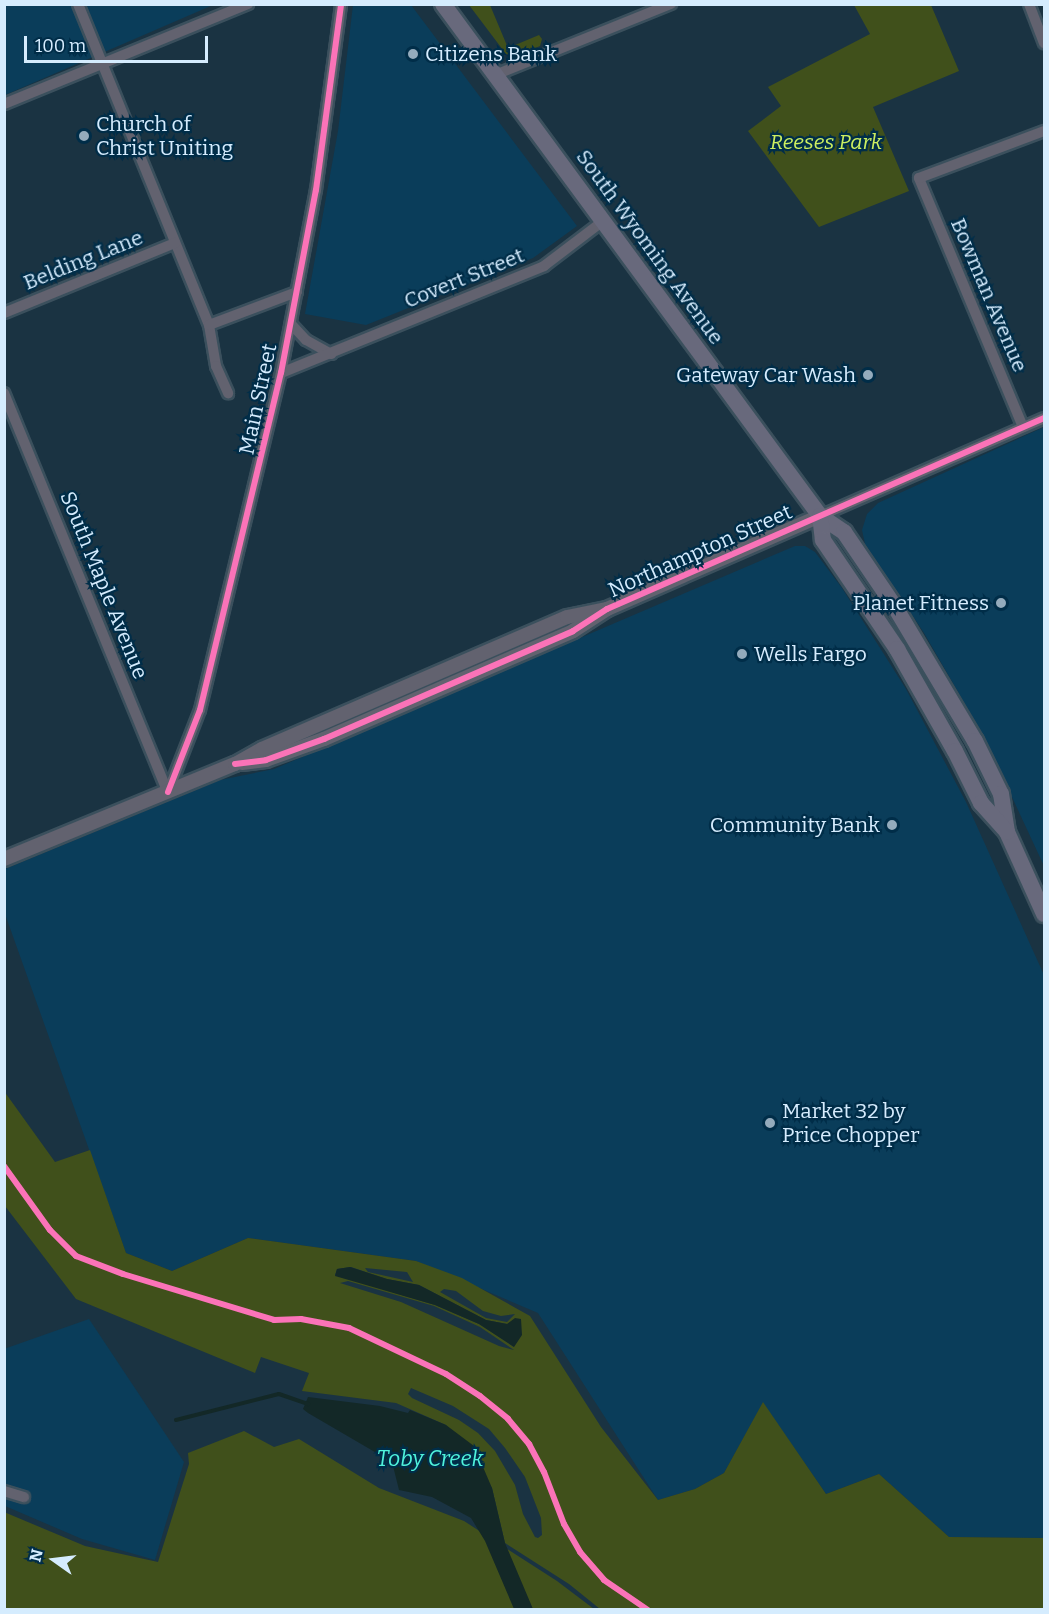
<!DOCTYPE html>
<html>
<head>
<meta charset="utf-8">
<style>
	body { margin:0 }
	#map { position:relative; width:1049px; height:1614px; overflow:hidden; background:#1a3342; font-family:Bitter,serif }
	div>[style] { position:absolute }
	.built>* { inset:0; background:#0a3d5a }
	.green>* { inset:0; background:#40501b }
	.water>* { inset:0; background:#132827 }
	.stream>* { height:4px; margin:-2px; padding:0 2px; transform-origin:2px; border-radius:2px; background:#132827 }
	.roads { filter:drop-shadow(2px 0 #3b505d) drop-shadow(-2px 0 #3b505d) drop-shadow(0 2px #3b505d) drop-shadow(0 -2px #3b505d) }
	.minor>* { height:10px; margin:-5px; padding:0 5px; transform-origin:5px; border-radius:5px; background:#62626f }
	.tertiary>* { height:14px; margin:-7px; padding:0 7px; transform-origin:7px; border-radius:7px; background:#62626f }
	.primary>* { height:16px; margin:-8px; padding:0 8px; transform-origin:8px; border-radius:8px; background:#68697c }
	.cycleway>* { height:6px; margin:-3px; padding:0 3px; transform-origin:3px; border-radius:3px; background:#fb73b8 }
	.dots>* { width:16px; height:16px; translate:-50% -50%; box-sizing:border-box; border:3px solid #002d48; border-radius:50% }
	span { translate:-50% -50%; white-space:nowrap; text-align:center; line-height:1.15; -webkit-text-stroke:4.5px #002d48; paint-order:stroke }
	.poi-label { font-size:21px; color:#d5ecfe }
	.left { translate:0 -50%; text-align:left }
	.right { translate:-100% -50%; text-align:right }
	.park-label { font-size:21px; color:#cdef60; font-style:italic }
	.street-label { font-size:21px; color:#d5ecfe }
	.water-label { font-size:22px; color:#4ff2db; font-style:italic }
	.frame { position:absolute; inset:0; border:6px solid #d5ecfe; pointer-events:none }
	.north { position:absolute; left:24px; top:1530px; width:60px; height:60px; -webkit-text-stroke:4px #002d48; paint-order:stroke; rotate:284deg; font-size:16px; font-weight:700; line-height:24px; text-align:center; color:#d5ecfe }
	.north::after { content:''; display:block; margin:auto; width:21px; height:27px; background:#d5ecfe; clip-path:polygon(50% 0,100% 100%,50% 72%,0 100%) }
	.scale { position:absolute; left:24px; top:36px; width:184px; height:27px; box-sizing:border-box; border:3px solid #d5ecfe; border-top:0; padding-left:8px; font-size:18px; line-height:21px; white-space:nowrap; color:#d5ecfe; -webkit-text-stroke:4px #002d48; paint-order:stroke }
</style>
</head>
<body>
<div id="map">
	<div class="built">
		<i style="clip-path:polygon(5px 5px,213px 5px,5px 95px)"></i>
		<i style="clip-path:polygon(353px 5px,411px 5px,577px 226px,533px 258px,366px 325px,305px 314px,338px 131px)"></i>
		<i style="clip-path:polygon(1044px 427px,1044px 866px,984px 737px,924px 633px,865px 544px,862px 530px,867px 514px,878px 503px)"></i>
		<i style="clip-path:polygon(795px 546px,805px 546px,815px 552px,842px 588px,906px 689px,966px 802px,1044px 975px,1044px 1538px,949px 1537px,879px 1474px,826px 1494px,763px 1403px,724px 1473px,695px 1489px,658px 1500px,538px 1313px,416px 1261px,248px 1238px,172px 1271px,126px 1253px,5px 914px,5px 869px,220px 780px,274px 769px)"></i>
		<i style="clip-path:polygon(89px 1319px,184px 1462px,155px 1560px,82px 1539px,5px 1506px,4px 1349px)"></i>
	</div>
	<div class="green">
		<i style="clip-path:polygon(469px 5px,490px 5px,508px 48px,539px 35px,542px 39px,540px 46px,517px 56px,506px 54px)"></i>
		<i style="clip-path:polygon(854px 5px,931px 5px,959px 71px,873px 107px,909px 191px,819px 227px,748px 131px,781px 106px,768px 87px,870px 34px)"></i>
		<i style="clip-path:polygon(evenodd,4px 1091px,55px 1162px,90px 1150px,126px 1253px,172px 1271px,248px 1238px,416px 1261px,462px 1278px,530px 1316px,601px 1427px,658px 1500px,695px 1489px,724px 1473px,763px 1402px,826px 1494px,879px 1474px,949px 1537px,1044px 1538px,1044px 1609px,600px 1609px,569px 1584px,505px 1543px,492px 1488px,446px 1425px,396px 1403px,302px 1391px,309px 1373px,261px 1357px,255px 1373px,76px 1299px,5px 1206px,4px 1091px,351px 1267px,387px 1279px,419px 1285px,486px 1320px,507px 1324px,514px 1347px,479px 1324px,435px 1305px,335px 1275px,337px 1269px,351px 1267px,4px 1091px,365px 1268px,407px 1272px,413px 1282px,368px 1272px,365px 1268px,4px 1091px,348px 1281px,434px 1306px,480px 1327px,514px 1350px,499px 1346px,401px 1302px,340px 1283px,348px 1281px,4px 1091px,444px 1289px,456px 1291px,483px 1311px,501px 1316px,515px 1314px,507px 1322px,486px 1318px,440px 1292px,444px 1289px,4px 1091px,411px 1388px,453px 1406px,489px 1429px,505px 1448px,525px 1477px,541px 1518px,542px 1535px,538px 1538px,535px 1537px,523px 1514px,515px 1485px,495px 1451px,478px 1433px,459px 1420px,412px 1398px,408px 1394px,411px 1388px)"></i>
		<i style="clip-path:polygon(244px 1431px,274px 1447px,299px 1439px,379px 1488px,464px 1521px,557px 1581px,594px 1609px,5px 1609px,4px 1512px,85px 1546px,158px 1562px,189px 1464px,188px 1453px)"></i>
	</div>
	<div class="water">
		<i style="clip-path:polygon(350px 1267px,387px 1279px,419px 1285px,486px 1320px,507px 1324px,515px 1318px,521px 1319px,522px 1335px,514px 1347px,479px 1324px,435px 1305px,335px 1276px,337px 1269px)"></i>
		<i style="clip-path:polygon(308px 1397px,380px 1406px,408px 1413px,410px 1410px,446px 1425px,474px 1446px,492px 1488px,505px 1543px,533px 1609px,514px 1609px,485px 1541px,471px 1518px,432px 1497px,399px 1490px,392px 1462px,308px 1413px,303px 1409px)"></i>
	</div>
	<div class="stream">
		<i style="left:176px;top:1420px;width:106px;rotate:-14.2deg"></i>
		<i style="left:279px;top:1394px;width:31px;rotate:19deg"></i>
	</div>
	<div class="roads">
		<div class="minor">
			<i style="left:78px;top:4px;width:347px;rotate:67.8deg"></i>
			<i style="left:209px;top:325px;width:42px;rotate:80.3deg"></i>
			<i style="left:216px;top:366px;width:30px;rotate:66deg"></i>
			<i style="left:1029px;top:4px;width:42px;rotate:69deg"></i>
			<i style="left:495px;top:75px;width:190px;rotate:-22deg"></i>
			<i style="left:4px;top:104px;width:264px;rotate:-22.3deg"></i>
			<i style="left:4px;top:313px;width:185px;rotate:-22.3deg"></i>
			<i style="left:291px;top:324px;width:22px;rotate:47deg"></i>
			<i style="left:306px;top:340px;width:29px;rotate:29deg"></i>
			<i style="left:209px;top:325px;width:94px;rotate:-20.6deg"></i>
			<i style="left:281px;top:373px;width:284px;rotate:-22.1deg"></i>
			<i style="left:544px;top:266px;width:74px;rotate:-37.3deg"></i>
			<i style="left:4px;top:393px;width:431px;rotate:67.7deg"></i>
			<i style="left:1023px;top:427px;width:270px;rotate:-112.7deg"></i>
			<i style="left:919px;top:178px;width:134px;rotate:-20.6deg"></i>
			<i style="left:820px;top:516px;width:244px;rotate:-23.6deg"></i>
			<i style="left:168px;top:792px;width:88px;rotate:-68.7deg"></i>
			<i style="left:200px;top:710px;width:347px;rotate:-76.5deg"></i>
			<i style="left:281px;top:373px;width:186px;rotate:-79.2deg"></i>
			<i style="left:316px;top:190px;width:188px;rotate:-82.3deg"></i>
			<i style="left:4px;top:1491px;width:21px;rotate:17deg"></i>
		</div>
		<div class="tertiary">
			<i style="left:242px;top:763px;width:24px;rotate:-7deg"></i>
			<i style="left:266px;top:760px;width:62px;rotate:-19.9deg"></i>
			<i style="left:324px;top:739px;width:271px;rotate:-23.4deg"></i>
			<i style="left:573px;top:631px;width:40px;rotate:-32.9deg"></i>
			<i style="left:607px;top:609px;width:232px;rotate:-23.6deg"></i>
			<i style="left:4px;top:859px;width:250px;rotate:-22.4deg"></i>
			<i style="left:235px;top:764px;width:31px;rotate:-29deg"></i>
			<i style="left:262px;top:749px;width:332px;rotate:-23.4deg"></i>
			<i style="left:567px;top:617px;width:41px;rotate:-11.3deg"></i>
		</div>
		<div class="primary">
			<i style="left:443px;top:4px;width:636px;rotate:53.63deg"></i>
			<i style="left:820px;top:516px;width:29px;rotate:34deg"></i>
			<i style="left:844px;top:532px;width:91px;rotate:55.8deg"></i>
			<i style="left:895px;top:607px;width:156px;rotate:59.2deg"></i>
			<i style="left:975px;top:741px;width:59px;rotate:63.9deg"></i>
			<i style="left:1001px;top:794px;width:38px;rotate:81deg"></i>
			<i style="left:1007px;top:832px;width:90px;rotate:65.7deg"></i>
			<i style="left:820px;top:516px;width:24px;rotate:83deg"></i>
			<i style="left:823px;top:540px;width:132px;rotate:55.8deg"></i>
			<i style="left:897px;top:649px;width:117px;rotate:60.4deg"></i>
			<i style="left:955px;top:751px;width:58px;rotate:63.4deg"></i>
			<i style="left:981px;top:803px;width:39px;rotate:48deg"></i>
		</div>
	</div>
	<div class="cycleway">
		<i style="left:235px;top:764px;width:31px;rotate:-7deg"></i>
		<i style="left:266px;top:760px;width:62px;rotate:-19.9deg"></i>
		<i style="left:324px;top:739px;width:271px;rotate:-23.4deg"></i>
		<i style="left:573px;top:631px;width:40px;rotate:-32.9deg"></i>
		<i style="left:607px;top:609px;width:477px;rotate:-23.6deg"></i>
		<i style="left:168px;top:792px;width:88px;rotate:-68.7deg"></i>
		<i style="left:200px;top:710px;width:347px;rotate:-76.5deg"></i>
		<i style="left:281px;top:373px;width:186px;rotate:-79.2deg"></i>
		<i style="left:316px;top:190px;width:188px;rotate:-82.3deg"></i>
		<i style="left:4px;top:1166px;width:79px;rotate:54.3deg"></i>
		<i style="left:50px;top:1230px;width:37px;rotate:45deg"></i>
		<i style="left:76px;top:1256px;width:50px;rotate:21deg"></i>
		<i style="left:123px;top:1274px;width:158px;rotate:16.9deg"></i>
		<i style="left:274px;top:1320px;width:27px;rotate:-2deg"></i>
		<i style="left:301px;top:1319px;width:49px;rotate:10.6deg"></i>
		<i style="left:349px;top:1328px;width:107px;rotate:25.4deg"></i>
		<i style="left:446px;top:1374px;width:40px;rotate:32.9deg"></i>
		<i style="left:480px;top:1396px;width:36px;rotate:39deg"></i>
		<i style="left:508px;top:1419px;width:33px;rotate:50deg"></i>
		<i style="left:529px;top:1444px;width:32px;rotate:62deg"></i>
		<i style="left:544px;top:1472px;width:56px;rotate:69deg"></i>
		<i style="left:564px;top:1524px;width:32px;rotate:60deg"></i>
		<i style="left:580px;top:1552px;width:37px;rotate:49deg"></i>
		<i style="left:604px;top:1580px;width:53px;rotate:34.3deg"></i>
	</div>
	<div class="dots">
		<i style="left:413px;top:54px;background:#94abbc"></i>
		<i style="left:84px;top:136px;background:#94abbc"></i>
		<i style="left:868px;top:375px;background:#94abbc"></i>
		<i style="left:1001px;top:603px;background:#94abbc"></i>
		<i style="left:742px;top:654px;background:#94abbc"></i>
		<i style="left:892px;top:825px;background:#94abbc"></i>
		<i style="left:770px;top:1123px;background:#94abbc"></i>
	</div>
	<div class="poi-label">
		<span class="left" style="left:425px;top:54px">Citizens Bank</span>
		<span class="left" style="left:96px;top:136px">Church of<br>Christ Uniting</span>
		<span class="right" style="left:856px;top:375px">Gateway Car Wash</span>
		<span class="right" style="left:989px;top:603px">Planet Fitness</span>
		<span class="left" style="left:754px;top:654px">Wells Fargo</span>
		<span class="right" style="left:880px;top:825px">Community Bank</span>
		<span class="left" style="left:782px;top:1123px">Market 32 by<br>Price Chopper</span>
	</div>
	<div class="park-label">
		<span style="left:826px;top:142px">Reeses Park</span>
	</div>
	<div class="street-label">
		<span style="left:650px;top:247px;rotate:54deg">South Wyoming Avenue</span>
		<span style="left:83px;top:260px;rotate:-22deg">Belding Lane</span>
		<span style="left:464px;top:278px;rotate:-22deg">Covert Street</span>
		<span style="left:989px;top:295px;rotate:67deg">Bowman Avenue</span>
		<span style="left:258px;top:399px;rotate:-78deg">Main Street</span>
		<span style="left:700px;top:551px;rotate:-24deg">Northampton Street</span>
		<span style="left:104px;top:585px;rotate:68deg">South Maple Avenue</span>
	</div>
	<div class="water-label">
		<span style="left:430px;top:1459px">Toby Creek</span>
	</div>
	<div class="frame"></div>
	<div class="north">N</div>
	<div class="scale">100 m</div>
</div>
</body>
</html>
